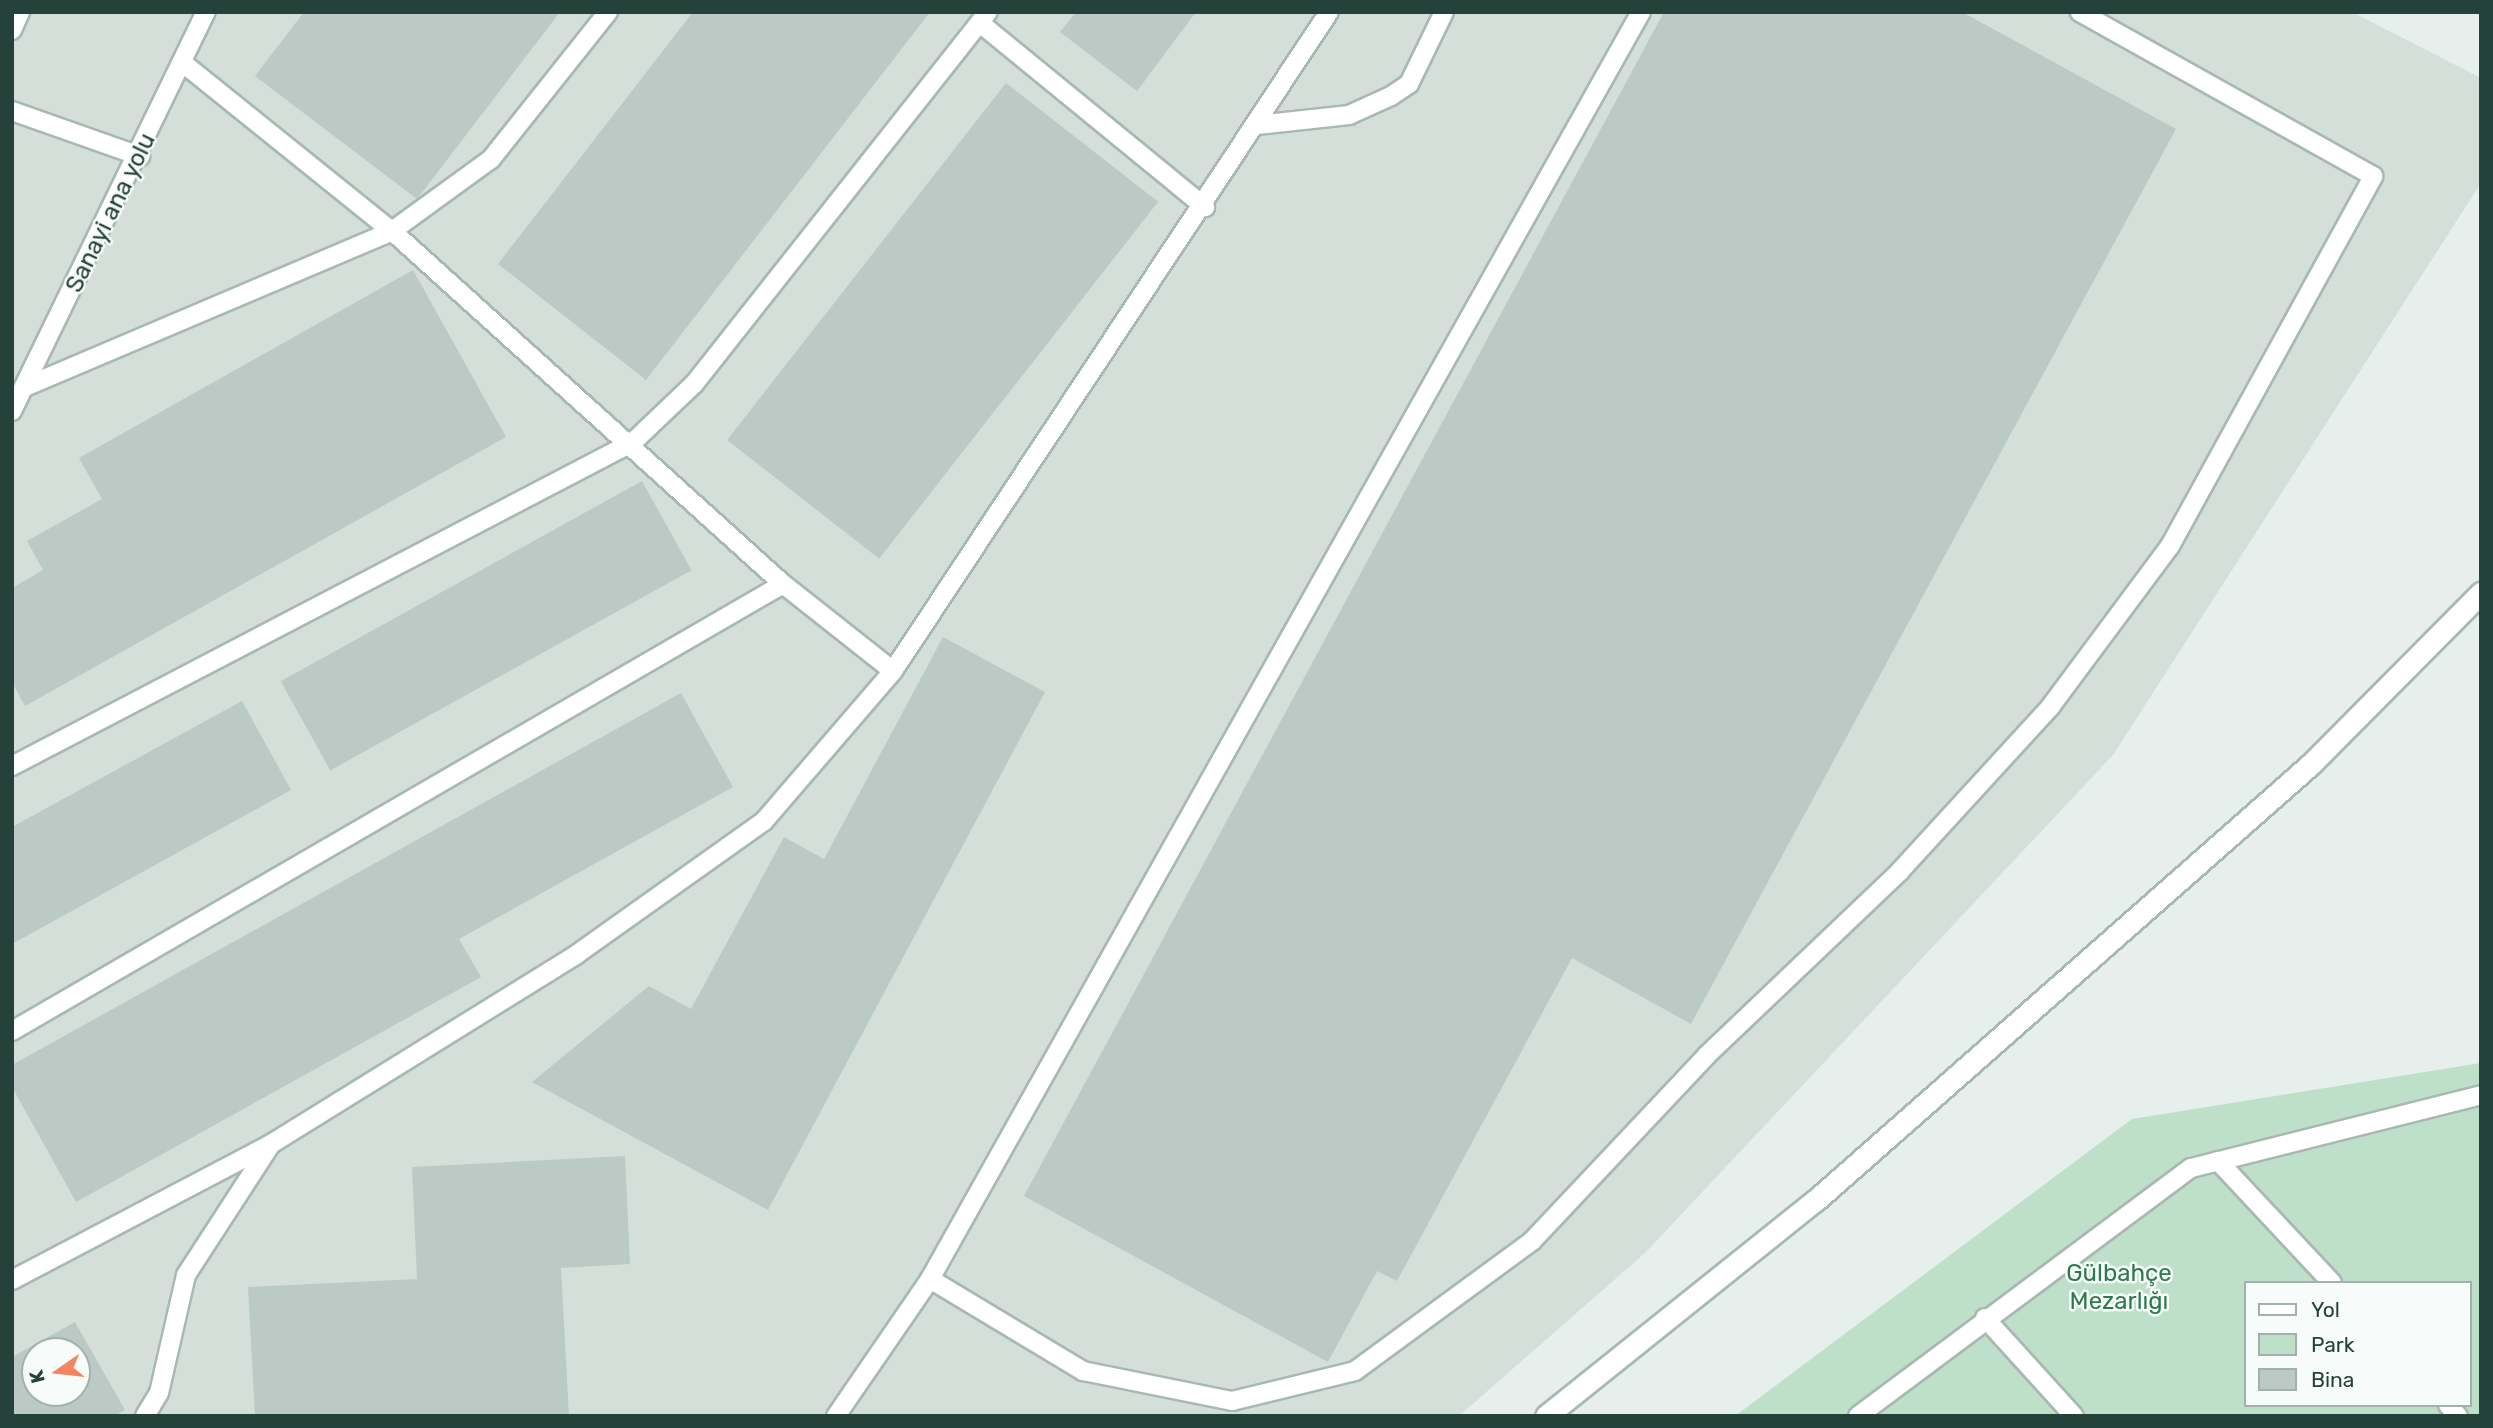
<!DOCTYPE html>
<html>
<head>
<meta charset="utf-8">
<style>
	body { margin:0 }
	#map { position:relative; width:2493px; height:1428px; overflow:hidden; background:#e6efeb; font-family:Rubik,sans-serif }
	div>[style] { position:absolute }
	.built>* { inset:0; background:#d4dfda }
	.green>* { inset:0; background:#bfe0c8 }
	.building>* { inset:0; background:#bbcac4; transform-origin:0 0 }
	.roads { filter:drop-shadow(2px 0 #a8b8b2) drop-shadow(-2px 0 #a8b8b2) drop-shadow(0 2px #a8b8b2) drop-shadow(0 -2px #a8b8b2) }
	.service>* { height:18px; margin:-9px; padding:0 9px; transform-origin:9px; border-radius:9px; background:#fff }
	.minor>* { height:21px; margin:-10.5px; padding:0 10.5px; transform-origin:10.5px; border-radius:10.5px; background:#fff }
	span { translate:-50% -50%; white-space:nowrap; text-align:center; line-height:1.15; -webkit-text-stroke:5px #f7fbf9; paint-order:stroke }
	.street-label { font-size:24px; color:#24423a }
	.park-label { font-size:24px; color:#2d7a4b }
	.frame { position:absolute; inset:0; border:14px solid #24423a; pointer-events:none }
	.legend { position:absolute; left:2244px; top:1281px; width:228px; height:126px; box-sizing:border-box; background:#f7fbf9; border:2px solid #a3b1ad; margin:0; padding:9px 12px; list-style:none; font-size:21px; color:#24423a }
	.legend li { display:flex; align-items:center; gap:14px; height:35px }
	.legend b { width:35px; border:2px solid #a3b1ad }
	.north { position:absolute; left:21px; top:1337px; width:70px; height:70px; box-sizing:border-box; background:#f7fbf9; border:2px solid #a3b1ad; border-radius:50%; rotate:256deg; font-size:19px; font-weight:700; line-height:28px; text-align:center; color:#24423a }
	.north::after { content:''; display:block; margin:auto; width:24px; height:32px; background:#f4845f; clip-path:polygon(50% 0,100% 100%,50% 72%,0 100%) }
</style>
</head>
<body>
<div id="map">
	<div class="built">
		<i style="clip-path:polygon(evenodd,12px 12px,2352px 12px,2481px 78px,2481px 183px,2113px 755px,1645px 1253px,1459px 1416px,12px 1416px,12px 12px,35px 1351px,77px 1351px,77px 1393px,35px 1393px,35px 1351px)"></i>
	</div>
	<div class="green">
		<i style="clip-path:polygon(evenodd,2481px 1063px,2481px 1416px,1735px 1416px,2132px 1119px,2481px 1063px,2246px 1283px,2470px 1283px,2470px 1405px,2246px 1405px,2246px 1283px)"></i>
	</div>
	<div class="building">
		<i style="clip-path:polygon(304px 12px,560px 12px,417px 199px,255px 76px)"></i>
		<i style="clip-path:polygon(693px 12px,930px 12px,646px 380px,498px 264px)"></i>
		<i style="clip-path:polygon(1076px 12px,1196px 12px,1137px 91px,1060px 32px)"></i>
		<i style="clip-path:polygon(1664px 12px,1962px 12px,2176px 129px,1691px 1024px,1572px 958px,1397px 1281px,1377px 1271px,1328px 1362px,1024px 1196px)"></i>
		<i style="left:1006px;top:83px;width:193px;height:453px;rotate:38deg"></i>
		<i style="clip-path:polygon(413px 270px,506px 437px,25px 706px,12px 682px,12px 588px,43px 570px,27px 541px,102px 499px,79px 458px)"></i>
		<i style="left:642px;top:481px;width:102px;height:413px;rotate:61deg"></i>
		<i style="clip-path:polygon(943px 637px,1045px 692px,768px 1210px,532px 1082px,649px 986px,691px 1009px,784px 837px,824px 859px)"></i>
		<i style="clip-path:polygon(681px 693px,733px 787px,459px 939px,481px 977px,76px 1202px,12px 1087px,12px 1065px)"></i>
		<i style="clip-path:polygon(242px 701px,291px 790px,12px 944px,12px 827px)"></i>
		<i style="clip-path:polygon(625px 1156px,630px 1264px,561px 1268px,569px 1416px,255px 1416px,248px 1287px,417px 1279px,412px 1167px)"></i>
		<i style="clip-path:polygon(evenodd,75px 1322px,125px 1410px,114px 1416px,12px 1416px,12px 1357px,75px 1322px,35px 1351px,77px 1351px,77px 1393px,35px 1393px,35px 1351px)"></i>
	</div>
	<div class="roads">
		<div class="service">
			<i style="left:1641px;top:12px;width:1453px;rotate:119.3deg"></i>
			<i style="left:930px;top:1279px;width:179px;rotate:31deg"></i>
			<i style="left:1083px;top:1371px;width:152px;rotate:11.4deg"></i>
			<i style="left:1232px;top:1401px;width:127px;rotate:-13.7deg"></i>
			<i style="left:1355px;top:1371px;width:220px;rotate:-36.3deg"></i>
			<i style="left:1532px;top:1241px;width:255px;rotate:-46.7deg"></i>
			<i style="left:1707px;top:1055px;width:267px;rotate:-43.6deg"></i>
			<i style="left:1900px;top:871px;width:224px;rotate:-47.5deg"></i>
			<i style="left:2051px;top:706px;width:199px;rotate:-53.4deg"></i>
			<i style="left:2170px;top:546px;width:422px;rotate:-61.2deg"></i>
			<i style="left:2373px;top:176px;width:336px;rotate:-150.8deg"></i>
			<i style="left:980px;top:23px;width:291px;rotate:39.3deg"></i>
			<i style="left:12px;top:30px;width:20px;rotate:-66deg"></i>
			<i style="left:184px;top:64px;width:267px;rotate:38.8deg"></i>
			<i style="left:392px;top:231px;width:527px;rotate:42.08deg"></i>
			<i style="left:783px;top:584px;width:140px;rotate:38.3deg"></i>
			<i style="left:12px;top:111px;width:136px;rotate:19.4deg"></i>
			<i style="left:1257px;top:125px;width:93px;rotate:-6.2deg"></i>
			<i style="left:1349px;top:115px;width:46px;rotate:-24.3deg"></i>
			<i style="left:1391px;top:96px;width:22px;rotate:-34deg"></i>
			<i style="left:1409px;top:84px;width:80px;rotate:-64.1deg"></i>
			<i style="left:25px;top:387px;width:399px;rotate:-23deg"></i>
			<i style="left:392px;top:231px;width:122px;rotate:-36deg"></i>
			<i style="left:491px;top:159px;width:188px;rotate:-51.5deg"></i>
			<i style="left:12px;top:411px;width:444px;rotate:-64.1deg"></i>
			<i style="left:12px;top:766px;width:700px;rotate:-27.55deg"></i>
			<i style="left:633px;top:442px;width:84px;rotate:-43.6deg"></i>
			<i style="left:694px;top:384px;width:474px;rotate:-51.7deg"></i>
			<i style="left:12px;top:1031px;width:891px;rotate:-30.1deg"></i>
			<i style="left:2218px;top:1161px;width:167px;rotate:46.9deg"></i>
			<i style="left:12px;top:1280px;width:290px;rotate:-27.7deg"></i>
			<i style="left:1985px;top:1318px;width:132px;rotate:47.8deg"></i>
			<i style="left:2448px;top:1405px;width:15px;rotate:48deg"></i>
			<i style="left:145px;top:1416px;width:27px;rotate:-59deg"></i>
			<i style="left:159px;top:1393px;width:121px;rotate:-77.1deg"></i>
			<i style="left:186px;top:1275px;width:156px;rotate:-57deg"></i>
			<i style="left:271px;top:1144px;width:360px;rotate:-31.8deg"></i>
			<i style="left:577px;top:954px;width:229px;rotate:-35.4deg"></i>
			<i style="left:764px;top:821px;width:198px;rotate:-49.3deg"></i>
			<i style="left:893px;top:671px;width:790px;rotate:-56.51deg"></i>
			<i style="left:836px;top:1416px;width:166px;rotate:-55.5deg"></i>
			<i style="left:1858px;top:1416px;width:415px;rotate:-36.7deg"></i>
			<i style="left:2191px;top:1168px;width:299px;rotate:-14.1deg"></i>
		</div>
		<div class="minor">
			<i style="left:1546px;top:1416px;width:346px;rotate:-38.7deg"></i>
			<i style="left:1816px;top:1200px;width:661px;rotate:-41.38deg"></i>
			<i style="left:2312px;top:763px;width:240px;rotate:-45.2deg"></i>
		</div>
	</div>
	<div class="street-label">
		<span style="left:111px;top:213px;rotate:-64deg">Sanayi ana yolu</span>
	</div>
	<div class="park-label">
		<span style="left:2119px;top:1288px">Gülbahçe<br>Mezarlığı</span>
	</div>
	<div class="frame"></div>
	<ul class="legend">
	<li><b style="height:9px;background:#fff"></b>Yol</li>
	<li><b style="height:19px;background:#bfe0c8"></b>Park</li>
	<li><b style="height:19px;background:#bbcac4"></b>Bina</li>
	</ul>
	<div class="north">K</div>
</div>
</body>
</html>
